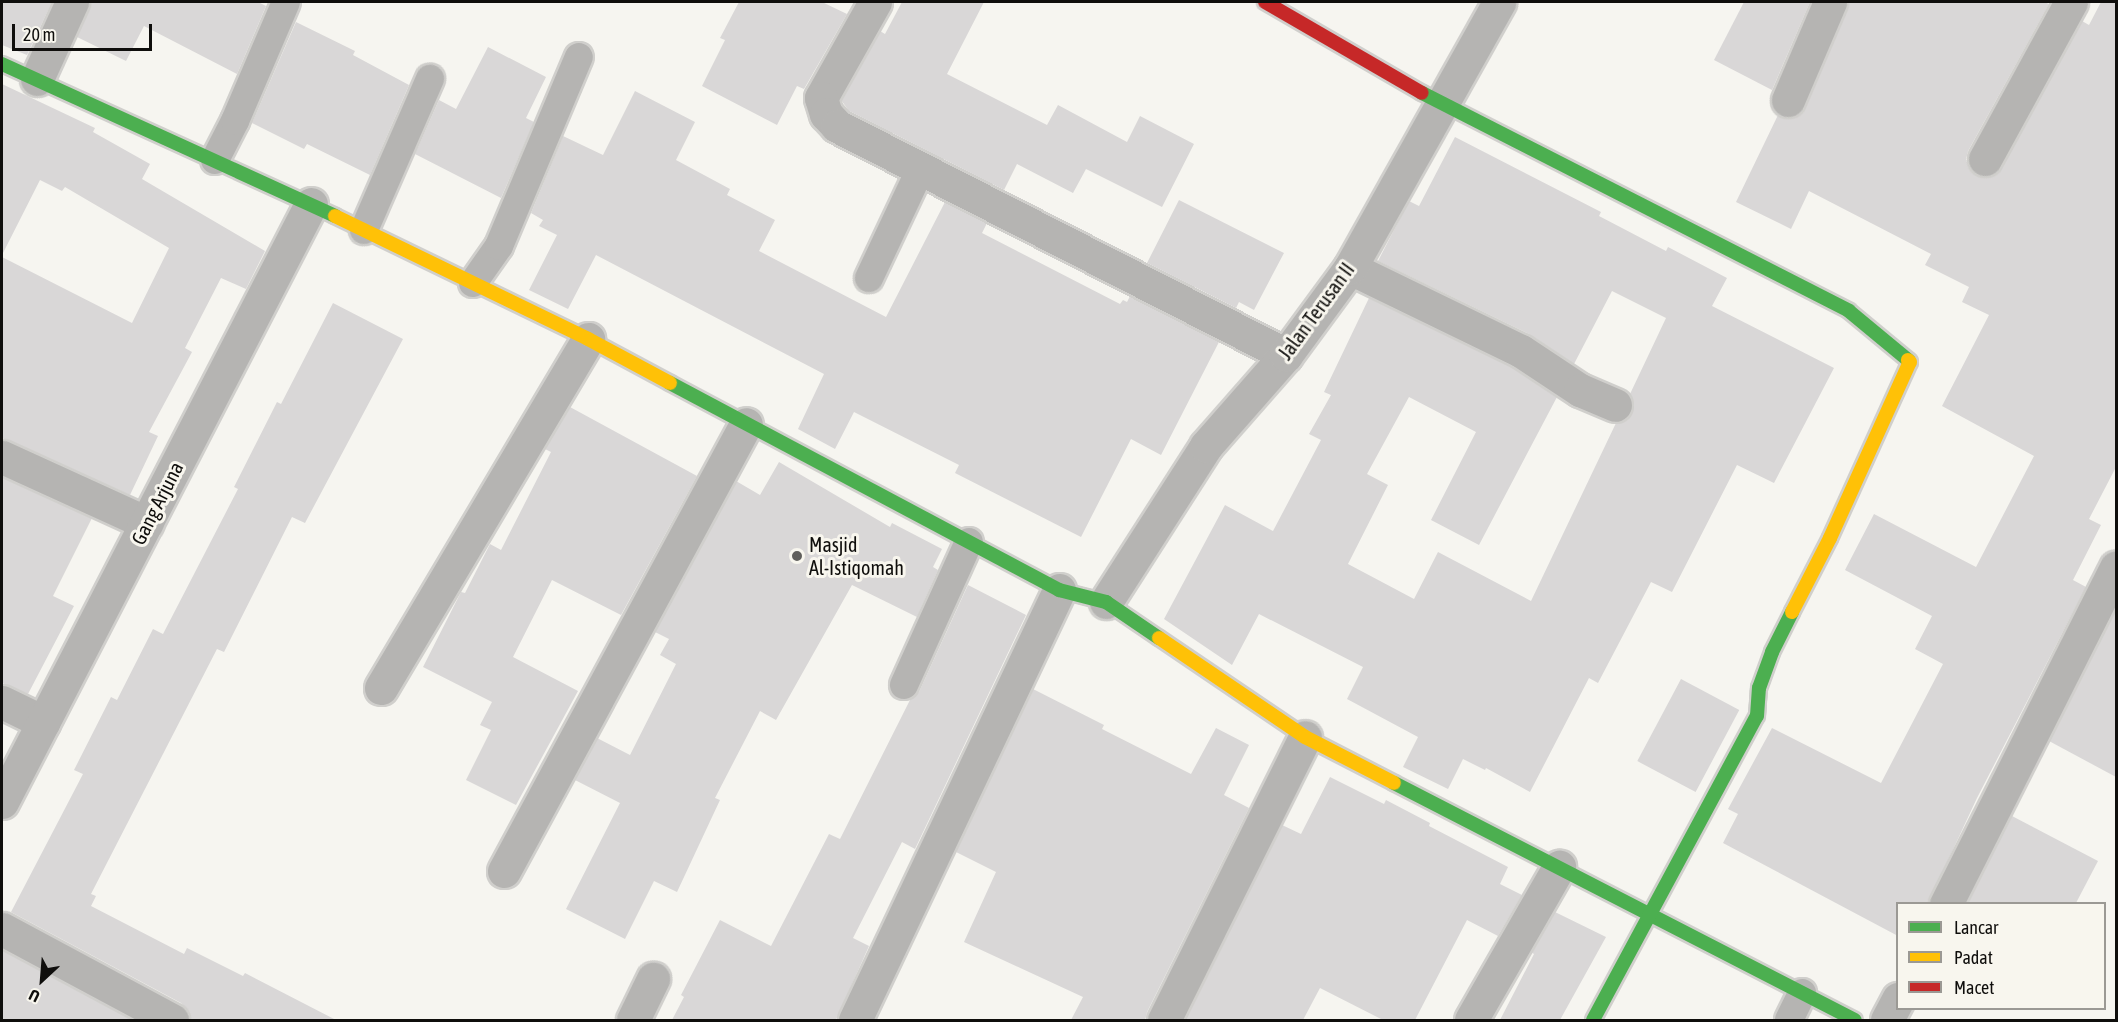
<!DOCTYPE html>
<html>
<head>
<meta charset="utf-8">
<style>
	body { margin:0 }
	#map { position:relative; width:2118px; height:1022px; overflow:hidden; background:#f6f5f0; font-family:"Asap Condensed",sans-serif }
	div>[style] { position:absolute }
	.building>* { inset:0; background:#d9d7d7; transform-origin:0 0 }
	.roads { filter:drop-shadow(2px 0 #d0cfcc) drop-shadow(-2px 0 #d0cfcc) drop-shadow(0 2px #d0cfcc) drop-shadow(0 -2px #d0cfcc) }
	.lane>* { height:28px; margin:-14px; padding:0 14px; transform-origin:14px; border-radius:14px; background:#b5b4b2 }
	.street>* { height:33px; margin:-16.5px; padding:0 16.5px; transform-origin:16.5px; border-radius:16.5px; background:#b5b4b2 }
	.fast>* { height:14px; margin:-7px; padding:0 7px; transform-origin:7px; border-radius:7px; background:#4caf50 }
	.slow>* { height:14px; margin:-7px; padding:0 7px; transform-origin:7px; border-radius:7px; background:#ffc107 }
	.jam>* { height:14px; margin:-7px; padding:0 7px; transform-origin:7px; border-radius:7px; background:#c62828 }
	.dots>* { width:16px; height:16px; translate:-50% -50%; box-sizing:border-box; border:3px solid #f8f6ee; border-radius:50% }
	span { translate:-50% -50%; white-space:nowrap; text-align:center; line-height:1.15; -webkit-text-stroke:6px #f8f6ee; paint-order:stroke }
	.street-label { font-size:20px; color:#0f0e0c }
	.poi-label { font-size:20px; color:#0f0e0c }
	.left { translate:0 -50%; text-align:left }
	.frame { position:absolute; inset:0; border:3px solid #0f0e0c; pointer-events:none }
	.legend { position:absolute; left:1896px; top:902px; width:210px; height:108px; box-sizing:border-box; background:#f8f6ee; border:2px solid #9b9994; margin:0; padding:8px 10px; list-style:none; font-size:18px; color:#0f0e0c }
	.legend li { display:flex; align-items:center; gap:12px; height:30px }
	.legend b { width:30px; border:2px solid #9b9994 }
	.north { position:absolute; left:12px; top:950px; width:60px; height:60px; -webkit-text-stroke:4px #f8f6ee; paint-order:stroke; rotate:206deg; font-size:16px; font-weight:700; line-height:24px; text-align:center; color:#0f0e0c }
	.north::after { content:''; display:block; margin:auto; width:21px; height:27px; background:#0f0e0c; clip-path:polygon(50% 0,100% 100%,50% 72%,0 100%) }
	.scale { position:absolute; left:12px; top:24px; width:140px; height:27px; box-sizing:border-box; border:3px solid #0f0e0c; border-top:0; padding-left:8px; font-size:18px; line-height:21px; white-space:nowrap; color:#0f0e0c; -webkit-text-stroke:4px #f8f6ee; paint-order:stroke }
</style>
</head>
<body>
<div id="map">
	<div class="building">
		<i style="clip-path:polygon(2px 2px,52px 2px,27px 55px,2px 45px)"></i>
		<i style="clip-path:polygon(91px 2px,258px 2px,266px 6px,237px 74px,144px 26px,126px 61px,77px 37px)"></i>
		<i style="clip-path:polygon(739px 2px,822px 2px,847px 14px,804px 89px,797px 86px,777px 125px,702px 86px,725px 40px,720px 38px)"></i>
		<i style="clip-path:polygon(902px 2px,984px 2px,947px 74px,1047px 125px,1058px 105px,1127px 142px,1140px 116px,1194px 144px,1162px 207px,1086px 169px,1073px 193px,1017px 164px,1004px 190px,849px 111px,841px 100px,880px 31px,885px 34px)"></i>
		<i style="clip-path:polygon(1744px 2px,1810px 2px,1772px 90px,1714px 60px)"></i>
		<i style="clip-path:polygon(1848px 2px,2044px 2px,2049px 4px,1968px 151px,1966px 159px,1969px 168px,1976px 175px,1985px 178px,1994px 175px,2001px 168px,2082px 21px,2089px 25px,2101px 2px,2116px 2px,2116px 467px,2089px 519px,2101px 525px,2073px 580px,2086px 587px,1977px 798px,1928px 903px,1898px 903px,1898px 936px,1723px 843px,1738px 814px,1728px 809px,1772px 728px,1881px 783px,1943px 664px,1915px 649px,1932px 616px,1845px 570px,1874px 514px,1976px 567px,2034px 456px,1942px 406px,1989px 315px,1962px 302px,1969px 287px,1925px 265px,1931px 254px,1809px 191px,1791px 229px,1736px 202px,1778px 115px,1791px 118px,1800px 115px,1805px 107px)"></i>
		<i style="clip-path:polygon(296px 22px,355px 51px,353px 55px,409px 85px,370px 175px,307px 144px,304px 149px,252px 123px)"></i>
		<i style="clip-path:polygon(488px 47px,546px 77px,526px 118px,534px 122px,501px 198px,415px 154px,439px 100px,456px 109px)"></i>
		<i style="clip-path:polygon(2px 84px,95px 128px,93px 132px,150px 164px,142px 179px,265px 251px,246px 289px,221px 278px,185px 348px,192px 352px,149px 432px,158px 436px,130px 495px,2px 438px,2px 257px,132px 323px,169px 248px,65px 187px,62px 191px,40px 180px,2px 255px)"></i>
		<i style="clip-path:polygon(635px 91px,695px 122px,676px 160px,730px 189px,727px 195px,775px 220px,759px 251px,886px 317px,945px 202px,987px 223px,982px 233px,1120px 304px,1123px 300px,1127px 302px,1130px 296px,1219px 342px,1161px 455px,1131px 439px,1081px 537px,955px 473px,959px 465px,854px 412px,835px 449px,798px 429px,824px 374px,596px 255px,568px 309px,529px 290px,557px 235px,539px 226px,543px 220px,531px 213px,563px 136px,603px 155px)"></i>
		<i style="clip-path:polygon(1455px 137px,1601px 212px,1599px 216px,1666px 251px,1668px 247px,1727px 278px,1712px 306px,1834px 368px,1774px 483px,1737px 465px,1672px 592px,1651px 582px,1598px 683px,1589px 678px,1530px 792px,1486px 768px,1485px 770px,1463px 759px,1448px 789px,1403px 767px,1418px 737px,1347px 699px,1363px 667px,1259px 614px,1232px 665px,1164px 619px,1225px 505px,1273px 531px,1321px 440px,1309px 434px,1331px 395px,1324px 392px,1369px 298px,1512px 367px,1557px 397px,1479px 545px,1431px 520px,1476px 432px,1409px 397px,1367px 474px,1388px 485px,1348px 564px,1414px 599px,1438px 552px,1531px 601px,1616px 423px,1626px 420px,1632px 413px,1634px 403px,1630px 394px,1666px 318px,1612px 291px,1574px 364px,1529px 334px,1378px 261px,1409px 201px,1419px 206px)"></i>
		<i style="clip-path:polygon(1179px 200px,1284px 253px,1254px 310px,1239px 302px,1236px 308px,1147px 263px)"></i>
		<i style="clip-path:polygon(333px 303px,403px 339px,305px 523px,292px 517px,224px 652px,217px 649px,91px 894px,96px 896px,91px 906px,184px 954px,187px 948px,243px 976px,245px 973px,336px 1020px,191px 1020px,188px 1011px,181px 1003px,11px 912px,83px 774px,74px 770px,111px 697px,117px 700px,153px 629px,163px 634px,238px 489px,234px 487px,277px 402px,281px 404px)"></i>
		<i style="clip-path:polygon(570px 407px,697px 476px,621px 615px,552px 580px,513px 657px,578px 691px,516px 805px,466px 780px,491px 730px,480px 725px,492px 702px,423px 667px,461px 592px,465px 593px,490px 544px,501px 550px,551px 452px,545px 449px)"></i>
		<i style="clip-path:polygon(779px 462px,890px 527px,892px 523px,942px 549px,933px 567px,938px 570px,917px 617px,852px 585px,776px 720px,760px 711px,715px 798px,720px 800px,677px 892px,654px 881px,625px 939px,566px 909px,620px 803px,575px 780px,597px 738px,630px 755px,676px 664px,660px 655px,669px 639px,655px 632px,736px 481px,760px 495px)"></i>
		<i style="clip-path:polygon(2px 477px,92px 518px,53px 596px,74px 606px,28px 694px,2px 683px)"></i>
		<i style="clip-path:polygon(968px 585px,1026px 615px,915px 849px,902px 842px,853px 938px,869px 946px,836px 1020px,672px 1020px,684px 997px,681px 995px,720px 920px,771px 946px,829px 834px,840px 839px,910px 700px,919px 692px)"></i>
		<i style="clip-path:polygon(2116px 609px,2116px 777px,2049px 741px)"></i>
		<i style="left:1681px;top:679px;width:66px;height:93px;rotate:28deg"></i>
		<i style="clip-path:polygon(1033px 689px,1104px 725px,1102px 729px,1191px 774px,1216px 728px,1249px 745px,1224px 795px,1249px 808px,1147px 1012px,1145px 1020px,1071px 1020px,1083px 997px,964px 942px,996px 872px,956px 852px)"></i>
		<i style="clip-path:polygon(1330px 777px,1384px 804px,1386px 800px,1430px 823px,1429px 826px,1508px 867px,1500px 884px,1522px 895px,1498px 936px,1467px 920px,1415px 1020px,1383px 1020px,1320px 988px,1303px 1020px,1185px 1020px,1282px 825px,1301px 834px)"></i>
		<i style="clip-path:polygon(2012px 816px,2098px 861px,2076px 903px,1967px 903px)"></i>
		<i style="clip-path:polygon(1555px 912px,1606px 937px,1560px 1020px,1500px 1020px,1534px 954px,1531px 952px)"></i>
		<i style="clip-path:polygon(2px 950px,133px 1020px,2px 1020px)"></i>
	</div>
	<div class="roads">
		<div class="lane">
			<i style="left:215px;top:160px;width:44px;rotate:-62.9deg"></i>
			<i style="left:235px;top:121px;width:129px;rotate:-66.8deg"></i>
			<i style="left:364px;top:230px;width:165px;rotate:-66.4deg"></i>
			<i style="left:869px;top:278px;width:119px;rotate:-64.7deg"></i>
			<i style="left:473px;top:283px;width:45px;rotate:-54.9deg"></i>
			<i style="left:499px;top:246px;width:205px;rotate:-67.1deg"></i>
			<i style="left:904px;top:685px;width:157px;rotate:-65.6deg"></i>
			<i style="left:1789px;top:1020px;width:30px;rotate:-64deg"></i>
		</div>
		<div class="street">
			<i style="left:875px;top:2px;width:110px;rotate:119.4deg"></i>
			<i style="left:821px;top:98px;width:17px;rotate:73deg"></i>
			<i style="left:826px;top:114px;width:16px;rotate:47deg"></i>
			<i style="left:837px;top:126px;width:504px;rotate:27.02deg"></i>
			<i style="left:37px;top:79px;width:85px;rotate:-65.6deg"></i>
			<i style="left:1788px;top:100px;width:107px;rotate:-66.8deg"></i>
			<i style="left:1985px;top:159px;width:179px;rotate:-61.3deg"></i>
			<i style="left:1350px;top:268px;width:190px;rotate:25.9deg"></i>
			<i style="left:1521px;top:351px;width:71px;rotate:33.5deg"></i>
			<i style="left:1580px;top:390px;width:38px;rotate:23deg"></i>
			<i style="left:2px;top:457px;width:159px;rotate:24.5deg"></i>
			<i style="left:1106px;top:602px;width:185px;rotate:-57.3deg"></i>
			<i style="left:1206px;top:446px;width:121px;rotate:-48.7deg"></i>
			<i style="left:1286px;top:355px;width:108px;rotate:-53.7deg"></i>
			<i style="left:1350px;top:268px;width:305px;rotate:-60.7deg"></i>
			<i style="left:381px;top:688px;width:406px;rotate:-59.3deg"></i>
			<i style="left:2px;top:702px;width:46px;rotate:26deg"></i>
			<i style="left:2px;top:802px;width:673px;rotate:-62.67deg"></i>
			<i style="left:504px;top:871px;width:508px;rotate:-61.57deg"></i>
			<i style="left:1946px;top:904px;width:377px;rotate:-63.2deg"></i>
			<i style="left:2px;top:929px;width:193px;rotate:28.2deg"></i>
			<i style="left:633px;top:1020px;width:46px;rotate:-64deg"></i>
			<i style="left:855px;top:1020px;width:476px;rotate:-64.6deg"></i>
			<i style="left:1164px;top:1020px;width:316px;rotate:-63.5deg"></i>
			<i style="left:1471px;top:1020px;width:177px;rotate:-60.1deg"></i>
			<i style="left:1887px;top:1020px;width:24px;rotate:-62deg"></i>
		</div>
		<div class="fast">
			<i style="left:2px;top:64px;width:366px;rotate:24.5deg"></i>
			<i style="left:1422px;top:93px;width:479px;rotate:27deg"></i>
			<i style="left:1849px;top:311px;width:77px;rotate:39.7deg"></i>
			<i style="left:670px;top:383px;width:441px;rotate:28deg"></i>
			<i style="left:1059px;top:590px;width:49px;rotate:14.3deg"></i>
			<i style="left:1106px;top:602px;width:64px;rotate:34.2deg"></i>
			<i style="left:1394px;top:783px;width:518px;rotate:27.21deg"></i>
			<i style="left:1593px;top:1020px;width:345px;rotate:-61.7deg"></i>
			<i style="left:1757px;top:716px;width:28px;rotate:-86deg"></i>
			<i style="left:1759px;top:688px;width:38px;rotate:-70deg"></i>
			<i style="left:1772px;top:652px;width:45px;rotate:-63.4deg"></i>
		</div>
		<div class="slow">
			<i style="left:335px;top:216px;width:281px;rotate:25.9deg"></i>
			<i style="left:588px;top:339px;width:93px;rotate:28.2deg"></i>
			<i style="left:1792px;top:612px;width:83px;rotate:-62.8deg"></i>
			<i style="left:1830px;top:538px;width:193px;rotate:-65.6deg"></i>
			<i style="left:1910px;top:362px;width:3px;rotate:-135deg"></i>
			<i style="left:1159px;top:638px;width:176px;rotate:34.1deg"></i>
			<i style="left:1305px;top:737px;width:100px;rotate:27.3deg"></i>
		</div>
		<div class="jam">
			<i style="left:1265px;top:2px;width:181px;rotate:30.1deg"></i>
		</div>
	</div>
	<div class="dots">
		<i style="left:797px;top:556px;background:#605f5c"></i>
	</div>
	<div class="street-label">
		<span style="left:1316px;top:311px;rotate:-54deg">Jalan Terusan II</span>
		<span style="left:157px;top:503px;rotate:-63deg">Gang Arjuna</span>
	</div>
	<div class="poi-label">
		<span class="left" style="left:809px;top:556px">Masjid<br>Al-Istiqomah</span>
	</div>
	<div class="frame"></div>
	<ul class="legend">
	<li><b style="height:8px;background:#4caf50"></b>Lancar</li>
	<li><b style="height:8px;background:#ffc107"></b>Padat</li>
	<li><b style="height:8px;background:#c62828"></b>Macet</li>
	</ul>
	<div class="north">U</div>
	<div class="scale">20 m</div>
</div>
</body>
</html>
